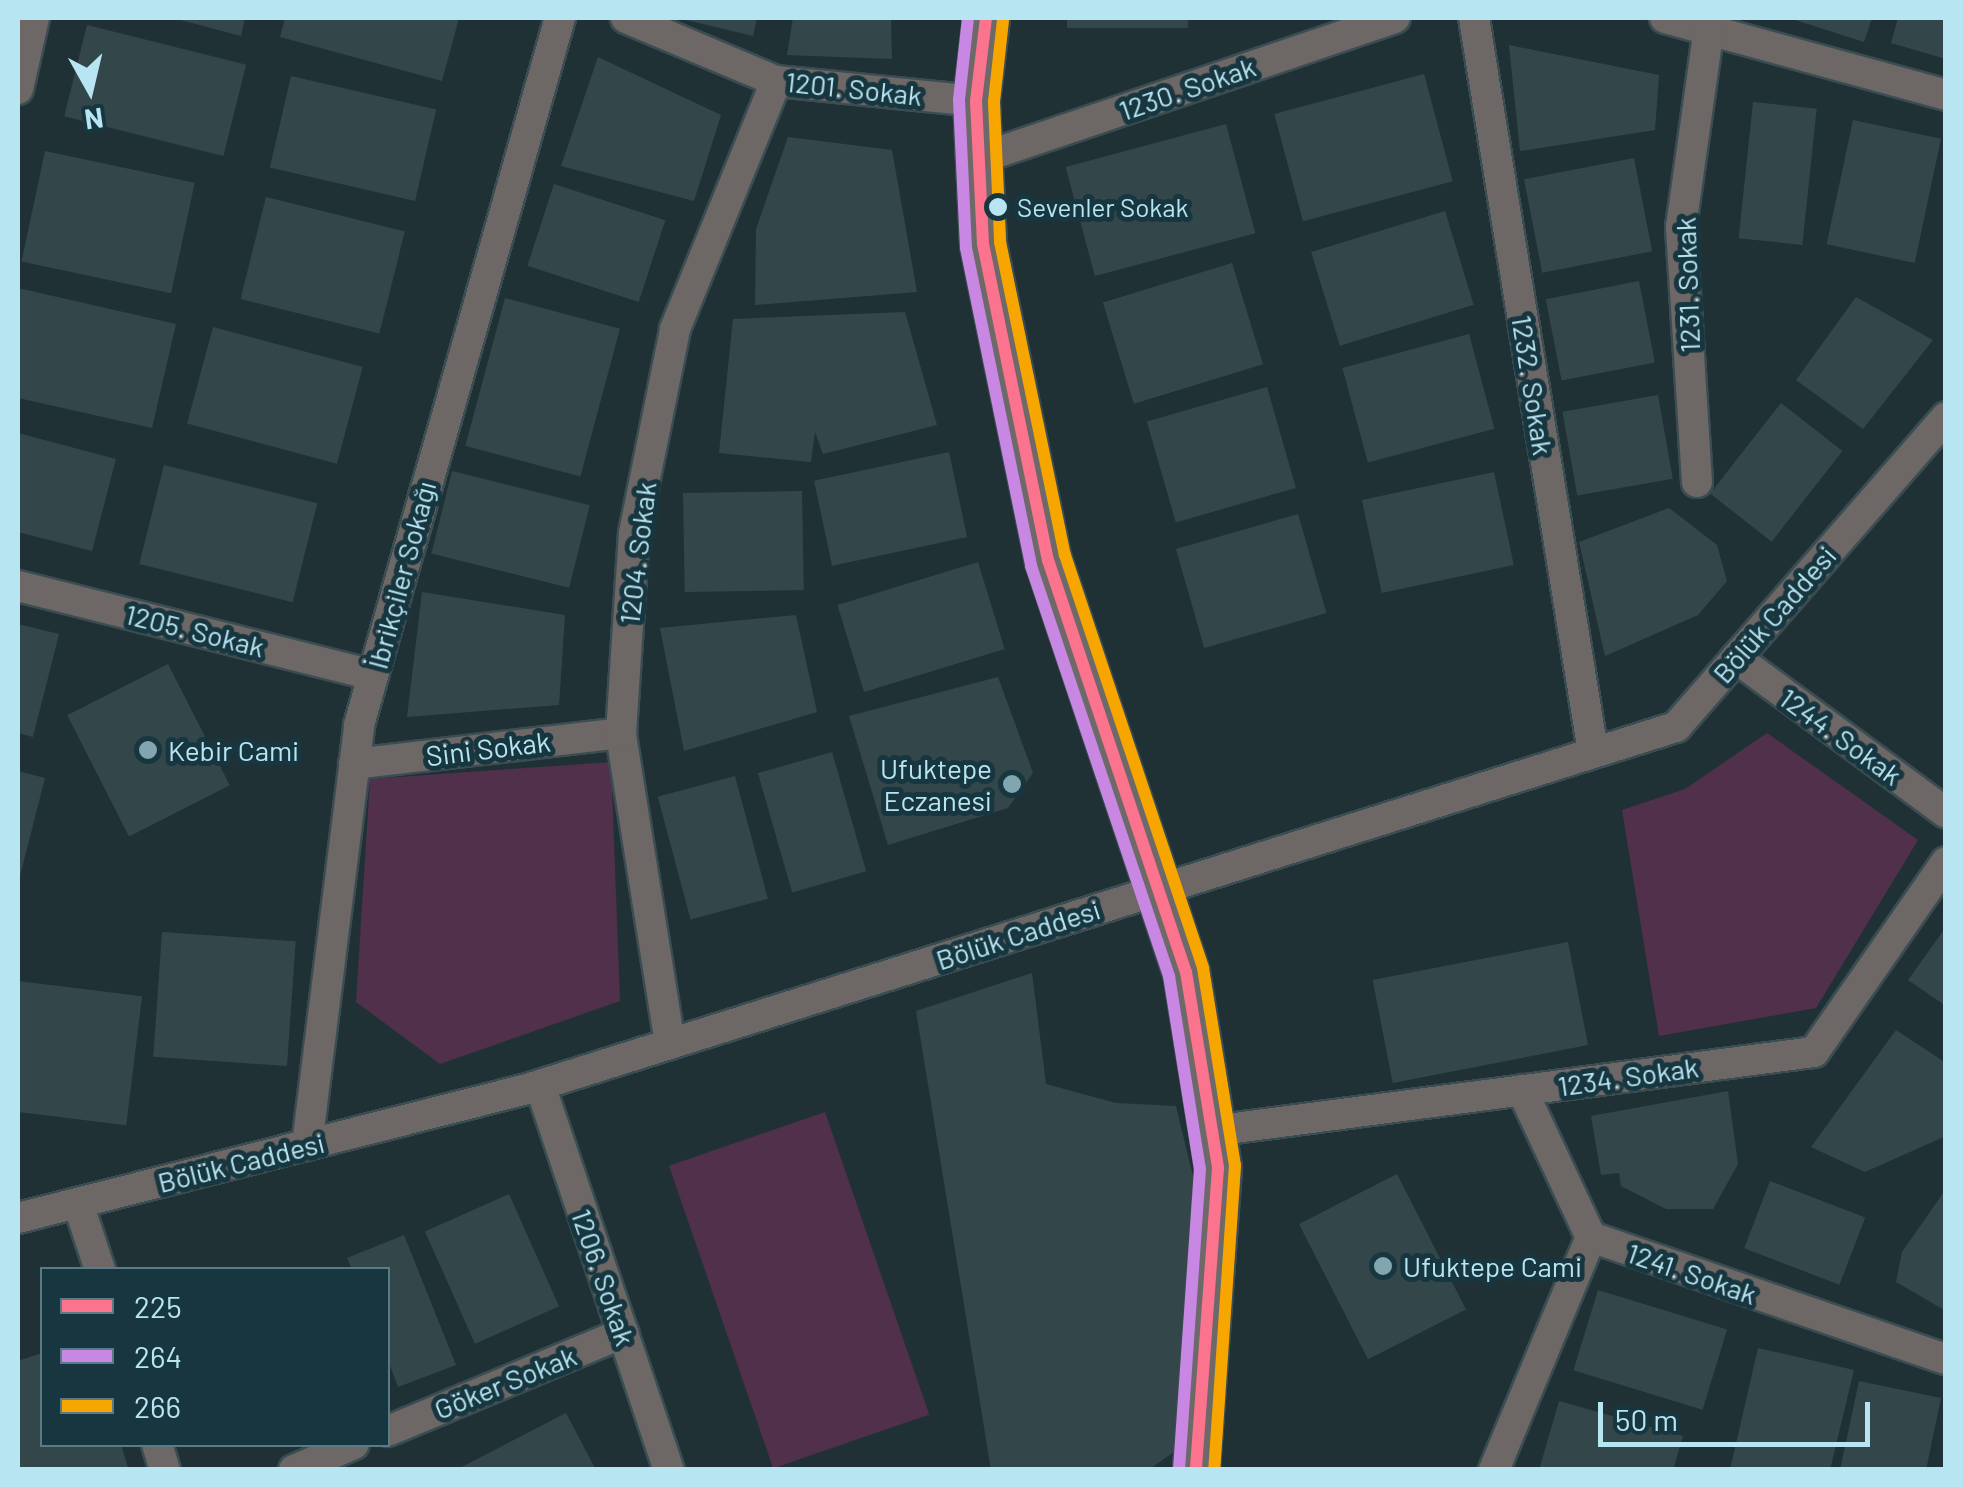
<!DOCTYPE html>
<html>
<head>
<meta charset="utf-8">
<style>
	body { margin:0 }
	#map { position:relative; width:1963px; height:1487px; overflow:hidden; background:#203136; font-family:Barlow,sans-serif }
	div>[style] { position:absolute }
	.green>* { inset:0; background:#51304b; transform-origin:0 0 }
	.building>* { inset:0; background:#33474b; transform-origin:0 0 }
	.roads { filter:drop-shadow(2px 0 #3a4d52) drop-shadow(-2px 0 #3a4d52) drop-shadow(0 2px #3a4d52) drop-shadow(0 -2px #3a4d52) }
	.street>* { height:30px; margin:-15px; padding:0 15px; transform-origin:15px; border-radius:15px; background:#6d6766 }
	.secondary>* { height:45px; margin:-22.5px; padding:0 22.5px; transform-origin:22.5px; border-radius:22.5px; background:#6e6969 }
	.bus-1>* { height:12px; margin:-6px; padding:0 6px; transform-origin:6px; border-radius:6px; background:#fc738d }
	.bus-2>* { height:12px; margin:-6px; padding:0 6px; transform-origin:6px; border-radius:6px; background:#c787e3 }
	.bus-3>* { height:12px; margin:-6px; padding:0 6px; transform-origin:6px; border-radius:6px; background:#f7a600 }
	.dots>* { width:28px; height:28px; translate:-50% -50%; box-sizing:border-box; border:5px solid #17363f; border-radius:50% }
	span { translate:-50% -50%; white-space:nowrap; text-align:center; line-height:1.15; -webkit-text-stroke:10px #17363f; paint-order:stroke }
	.bus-label { font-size:26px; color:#b7e5f2 }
	.left { translate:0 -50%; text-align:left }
	.street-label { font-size:28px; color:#b7e5f2 }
	.poi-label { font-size:28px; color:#b7e5f2 }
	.right { translate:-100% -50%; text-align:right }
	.frame { position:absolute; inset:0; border:20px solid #b7e5f2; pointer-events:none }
	.legend { position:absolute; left:40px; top:1267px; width:350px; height:180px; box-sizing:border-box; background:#17363f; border:2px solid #577c87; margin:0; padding:12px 18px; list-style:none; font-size:30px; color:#b7e5f2 }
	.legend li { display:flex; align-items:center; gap:20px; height:50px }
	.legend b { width:50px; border:2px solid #577c87 }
	.north { position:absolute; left:40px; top:40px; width:100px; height:100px; -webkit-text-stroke:8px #17363f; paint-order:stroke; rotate:172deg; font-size:28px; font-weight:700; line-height:40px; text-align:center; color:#b7e5f2 }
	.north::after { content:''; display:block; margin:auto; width:35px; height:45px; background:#b7e5f2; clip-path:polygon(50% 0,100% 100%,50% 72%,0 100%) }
	.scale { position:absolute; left:1598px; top:1402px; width:272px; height:45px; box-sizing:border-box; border:5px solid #b7e5f2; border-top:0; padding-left:12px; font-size:30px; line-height:35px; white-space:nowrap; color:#b7e5f2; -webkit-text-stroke:8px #17363f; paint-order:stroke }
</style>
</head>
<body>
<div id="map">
	<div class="green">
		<i style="clip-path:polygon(1767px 733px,1918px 840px,1816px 1008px,1659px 1036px,1622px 810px,1685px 789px)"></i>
		<i style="clip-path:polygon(611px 762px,620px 1001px,440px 1064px,356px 1002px,370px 779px)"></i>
		<i style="left:825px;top:1112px;width:320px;height:165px;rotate:71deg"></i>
	</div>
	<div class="building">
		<i style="clip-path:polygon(173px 18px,245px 18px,241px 36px)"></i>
		<i style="clip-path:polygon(285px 18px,459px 18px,442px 81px,280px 37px)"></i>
		<i style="clip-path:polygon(678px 18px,757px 18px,753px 36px)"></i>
		<i style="clip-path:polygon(793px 18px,891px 18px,892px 59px,787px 55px)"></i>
		<i style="left:1067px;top:18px;width:121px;height:10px"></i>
		<i style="clip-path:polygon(1789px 18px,1872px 18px,1864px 42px)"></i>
		<i style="clip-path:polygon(1898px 18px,1946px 18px,1946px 59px,1891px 43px)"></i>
		<i style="left:87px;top:25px;width:164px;height:94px;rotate:14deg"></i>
		<i style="clip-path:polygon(1509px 45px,1659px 75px,1655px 130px,1520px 151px)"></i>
		<i style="clip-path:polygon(598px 57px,721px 115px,694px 201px,561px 166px)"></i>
		<i style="left:1424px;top:74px;width:111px;height:155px;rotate:75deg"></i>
		<i style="left:291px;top:76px;width:149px;height:94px;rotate:13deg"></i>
		<i style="left:1753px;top:102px;width:64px;height:137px;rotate:6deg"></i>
		<i style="left:1853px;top:120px;width:90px;height:127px;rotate:12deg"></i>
		<i style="left:1226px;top:124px;width:113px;height:166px;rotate:75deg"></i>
		<i style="clip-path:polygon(788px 137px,892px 150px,917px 292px,755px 305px,756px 229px)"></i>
		<i style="left:45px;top:151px;width:153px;height:113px;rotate:12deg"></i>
		<i style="left:1634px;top:158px;width:95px;height:112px;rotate:79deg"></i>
		<i style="left:554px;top:184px;width:117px;height:86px;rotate:18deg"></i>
		<i style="left:266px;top:197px;width:143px;height:105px;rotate:14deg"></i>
		<i style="left:1445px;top:211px;width:98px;height:140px;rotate:73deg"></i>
		<i style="left:1232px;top:263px;width:106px;height:135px;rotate:73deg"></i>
		<i style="left:1639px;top:281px;width:83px;height:95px;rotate:79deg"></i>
		<i style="clip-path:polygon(18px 288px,176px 324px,152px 428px,18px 398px)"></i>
		<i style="clip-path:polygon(1856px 297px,1933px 340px,1863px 429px,1796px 380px)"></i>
		<i style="left:505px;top:298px;width:119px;height:153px;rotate:15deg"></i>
		<i style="clip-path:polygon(905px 312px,937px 425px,823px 454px,815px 432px,811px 462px,719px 453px,733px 319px)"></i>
		<i style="left:213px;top:327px;width:155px;height:100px;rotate:15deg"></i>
		<i style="left:1469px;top:334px;width:98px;height:131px;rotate:75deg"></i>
		<i style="left:1267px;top:387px;width:105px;height:125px;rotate:74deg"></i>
		<i style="left:1658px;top:395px;width:85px;height:97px;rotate:80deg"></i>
		<i style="left:1781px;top:403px;width:78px;height:115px;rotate:38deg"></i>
		<i style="clip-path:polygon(18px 433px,116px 459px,92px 551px,18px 532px)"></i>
		<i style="left:949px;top:452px;width:87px;height:138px;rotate:78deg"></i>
		<i style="left:164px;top:465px;width:158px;height:102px;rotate:14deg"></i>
		<i style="left:452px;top:471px;width:142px;height:85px;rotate:14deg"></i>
		<i style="left:1494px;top:472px;width:95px;height:135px;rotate:78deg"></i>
		<i style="left:802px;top:491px;width:99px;height:119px;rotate:89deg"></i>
		<i style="clip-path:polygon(1669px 508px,1717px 545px,1727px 581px,1698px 615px,1605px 656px,1579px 542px)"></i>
		<i style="left:1298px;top:514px;width:103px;height:127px;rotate:74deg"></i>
		<i style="left:978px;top:562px;width:91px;height:147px;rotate:73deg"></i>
		<i style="clip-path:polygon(422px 592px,565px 615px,559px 705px,407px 717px)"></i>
		<i style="clip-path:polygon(796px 615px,817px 712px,684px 751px,660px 628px)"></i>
		<i style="clip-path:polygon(18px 624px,59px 634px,33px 737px,18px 733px)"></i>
		<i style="left:168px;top:664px;width:136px;height:113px;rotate:63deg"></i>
		<i style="clip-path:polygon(998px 677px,1033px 773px,1008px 808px,888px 845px,849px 716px)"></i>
		<i style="left:832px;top:752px;width:124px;height:77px;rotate:74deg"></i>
		<i style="clip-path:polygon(18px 771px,45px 778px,19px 880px,18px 880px)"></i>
		<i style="left:735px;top:776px;width:127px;height:80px;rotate:75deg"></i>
		<i style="clip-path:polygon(1946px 927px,1946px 1006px,1908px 980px)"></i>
		<i style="left:162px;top:932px;width:134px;height:125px;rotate:4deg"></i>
		<i style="left:1568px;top:942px;width:105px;height:199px;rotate:79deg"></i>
		<i style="clip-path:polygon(1032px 973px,1046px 1084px,1116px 1103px,1176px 1106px,1197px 1193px,1174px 1452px,1148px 1470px,991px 1470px,916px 1011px)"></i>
		<i style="left:18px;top:981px;width:125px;height:130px;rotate:7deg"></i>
		<i style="clip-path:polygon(1896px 1030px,1946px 1063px,1946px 1136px,1865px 1172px,1811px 1147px)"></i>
		<i style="clip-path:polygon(1728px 1091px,1738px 1164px,1713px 1209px,1666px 1209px,1621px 1186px,1619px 1173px,1601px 1175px,1591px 1116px)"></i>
		<i style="left:1397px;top:1174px;width:152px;height:110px;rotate:63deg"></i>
		<i style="left:1770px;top:1181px;width:102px;height:72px;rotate:21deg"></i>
		<i style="clip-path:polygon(1946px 1189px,1946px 1311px,1896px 1282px,1902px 1252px)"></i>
		<i style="left:509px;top:1194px;width:123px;height:92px;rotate:66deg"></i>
		<i style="clip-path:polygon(404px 1235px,456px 1365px,398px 1387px,388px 1360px,388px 1270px,352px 1270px,347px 1258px)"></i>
		<i style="left:1598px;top:1290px;width:135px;height:84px;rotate:17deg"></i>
		<i style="clip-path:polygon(1758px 1348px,1854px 1370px,1830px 1470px,1730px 1470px)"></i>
		<i style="clip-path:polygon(42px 1353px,42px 1444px,121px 1444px,128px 1468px,18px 1470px,18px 1361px)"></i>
		<i style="clip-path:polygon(1859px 1381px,1941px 1398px,1926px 1470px,1840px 1470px)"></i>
		<i style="clip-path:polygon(1559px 1401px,1683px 1436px,1673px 1470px,1539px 1470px)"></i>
		<i style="clip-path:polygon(566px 1413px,596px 1470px,456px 1470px)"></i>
	</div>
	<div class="roads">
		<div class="street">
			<i style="left:626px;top:18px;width:163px;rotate:22.8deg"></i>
			<i style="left:776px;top:81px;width:201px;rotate:5.7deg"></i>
			<i style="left:1474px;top:18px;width:744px;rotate:80.79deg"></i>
			<i style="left:1665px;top:18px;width:291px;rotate:15.3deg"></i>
			<i style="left:18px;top:89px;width:73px;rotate:-77.3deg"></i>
			<i style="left:978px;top:159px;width:440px;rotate:-18.7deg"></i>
			<i style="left:1697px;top:482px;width:256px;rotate:-93.6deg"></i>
			<i style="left:1681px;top:227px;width:200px;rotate:-82deg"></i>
			<i style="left:18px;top:586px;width:366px;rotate:14.1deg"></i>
			<i style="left:1736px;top:658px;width:261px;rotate:36.4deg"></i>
			<i style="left:354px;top:764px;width:269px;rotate:-6.6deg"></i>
			<i style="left:670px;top:1044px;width:315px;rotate:-99deg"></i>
			<i style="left:621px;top:733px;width:200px;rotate:-86.3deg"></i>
			<i style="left:634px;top:533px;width:208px;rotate:-78.6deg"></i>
			<i style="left:675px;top:329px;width:268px;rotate:-67.8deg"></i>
			<i style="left:540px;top:1085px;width:406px;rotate:71.5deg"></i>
			<i style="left:1522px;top:1090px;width:162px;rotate:64.9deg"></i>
			<i style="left:1591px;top:1237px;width:375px;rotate:19deg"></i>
			<i style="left:1212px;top:1131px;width:607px;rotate:-7.48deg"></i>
			<i style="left:1814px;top:1052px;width:231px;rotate:-55.2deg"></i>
			<i style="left:307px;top:1145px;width:423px;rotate:-82.9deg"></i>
			<i style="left:359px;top:725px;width:735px;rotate:-74.13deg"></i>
			<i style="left:78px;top:1203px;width:71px;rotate:71.8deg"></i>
			<i style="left:18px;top:1218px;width:525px;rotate:-14.22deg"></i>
			<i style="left:527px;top:1089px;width:1205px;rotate:-17.49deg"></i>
			<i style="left:1676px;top:727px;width:411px;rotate:-48.9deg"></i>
			<i style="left:388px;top:1431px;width:255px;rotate:-22.6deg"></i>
			<i style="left:157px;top:1444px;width:27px;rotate:73deg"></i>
			<i style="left:294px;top:1470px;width:65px;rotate:-23.4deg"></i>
			<i style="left:1494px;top:1470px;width:252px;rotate:-67.4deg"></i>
		</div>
		<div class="secondary">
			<i style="left:986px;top:18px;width:84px;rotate:96.9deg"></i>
			<i style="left:976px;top:101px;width:143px;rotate:87.2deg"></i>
			<i style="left:983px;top:244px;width:323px;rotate:78.4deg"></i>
			<i style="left:1048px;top:560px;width:434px;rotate:71.5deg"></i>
			<i style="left:1186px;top:972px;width:199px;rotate:80.7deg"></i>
			<i style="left:1218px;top:1168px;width:303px;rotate:94.2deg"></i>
		</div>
	</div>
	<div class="bus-1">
		<i style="left:986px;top:18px;width:84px;rotate:96.9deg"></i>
		<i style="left:976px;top:101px;width:143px;rotate:87.2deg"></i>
		<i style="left:983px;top:244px;width:323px;rotate:78.4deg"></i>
		<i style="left:1048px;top:560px;width:434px;rotate:71.5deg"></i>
		<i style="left:1186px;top:972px;width:199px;rotate:80.7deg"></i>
		<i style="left:1218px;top:1168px;width:303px;rotate:94.2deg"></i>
	</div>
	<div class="bus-2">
		<i style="left:968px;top:18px;width:82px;rotate:96.3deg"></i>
		<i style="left:959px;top:100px;width:148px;rotate:87.3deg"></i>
		<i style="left:966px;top:248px;width:325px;rotate:78.4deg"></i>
		<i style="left:1031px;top:566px;width:433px;rotate:71.4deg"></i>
		<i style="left:1169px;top:976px;width:195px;rotate:80.9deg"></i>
		<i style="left:1200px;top:1169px;width:301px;rotate:94deg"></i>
	</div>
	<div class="bus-3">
		<i style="left:1003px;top:20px;width:82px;rotate:96.3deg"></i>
		<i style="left:994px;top:102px;width:140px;rotate:87.5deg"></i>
		<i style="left:1000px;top:242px;width:320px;rotate:78.3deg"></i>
		<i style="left:1065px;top:555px;width:435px;rotate:71.5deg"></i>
		<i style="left:1203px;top:968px;width:200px;rotate:80.8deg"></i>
		<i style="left:1235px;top:1165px;width:306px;rotate:93.9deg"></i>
	</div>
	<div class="dots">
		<i style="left:998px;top:207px;background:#b7e5f2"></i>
		<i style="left:148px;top:750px;background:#82a6b0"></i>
		<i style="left:1012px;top:784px;background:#82a6b0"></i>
		<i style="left:1383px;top:1266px;background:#82a6b0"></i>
	</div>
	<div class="bus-label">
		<span class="left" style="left:1017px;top:207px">Sevenler Sokak</span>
	</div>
	<div class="street-label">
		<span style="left:854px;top:88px;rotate:6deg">1201. Sokak</span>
		<span style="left:1187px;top:88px;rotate:-19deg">1230. Sokak</span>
		<span style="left:1687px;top:285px;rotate:-92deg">1231. Sokak</span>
		<span style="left:1533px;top:385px;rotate:81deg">1232. Sokak</span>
		<span style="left:637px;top:553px;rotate:-83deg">1204. Sokak</span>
		<span style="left:401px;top:575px;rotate:-75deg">İbrikçiler Sokağı</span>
		<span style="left:1774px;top:614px;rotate:-49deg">Bölük Caddesi</span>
		<span style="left:195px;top:630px;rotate:14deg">1205. Sokak</span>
		<span style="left:1841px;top:736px;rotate:36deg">1244. Sokak</span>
		<span style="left:488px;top:748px;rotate:-7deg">Sini Sokak</span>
		<span style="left:1018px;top:934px;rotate:-18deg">Bölük Caddesi</span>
		<span style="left:1628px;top:1076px;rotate:-8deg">1234. Sokak</span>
		<span style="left:241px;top:1162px;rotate:-14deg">Bölük Caddesi</span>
		<span style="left:1692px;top:1273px;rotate:19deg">1241. Sokak</span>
		<span style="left:604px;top:1277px;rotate:71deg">1206. Sokak</span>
		<span style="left:505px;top:1382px;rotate:-22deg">Göker Sokak</span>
	</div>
	<div class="poi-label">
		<span class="left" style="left:168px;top:750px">Kebir Cami</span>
		<span class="right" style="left:992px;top:784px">Ufuktepe<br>Eczanesi</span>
		<span class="left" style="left:1403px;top:1266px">Ufuktepe Cami</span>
	</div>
	<div class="frame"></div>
	<ul class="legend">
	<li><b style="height:12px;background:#fc738d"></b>225</li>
	<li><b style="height:12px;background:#c787e3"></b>264</li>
	<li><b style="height:12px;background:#f7a600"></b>266</li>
	</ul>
	<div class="north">N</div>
	<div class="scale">50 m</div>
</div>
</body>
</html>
